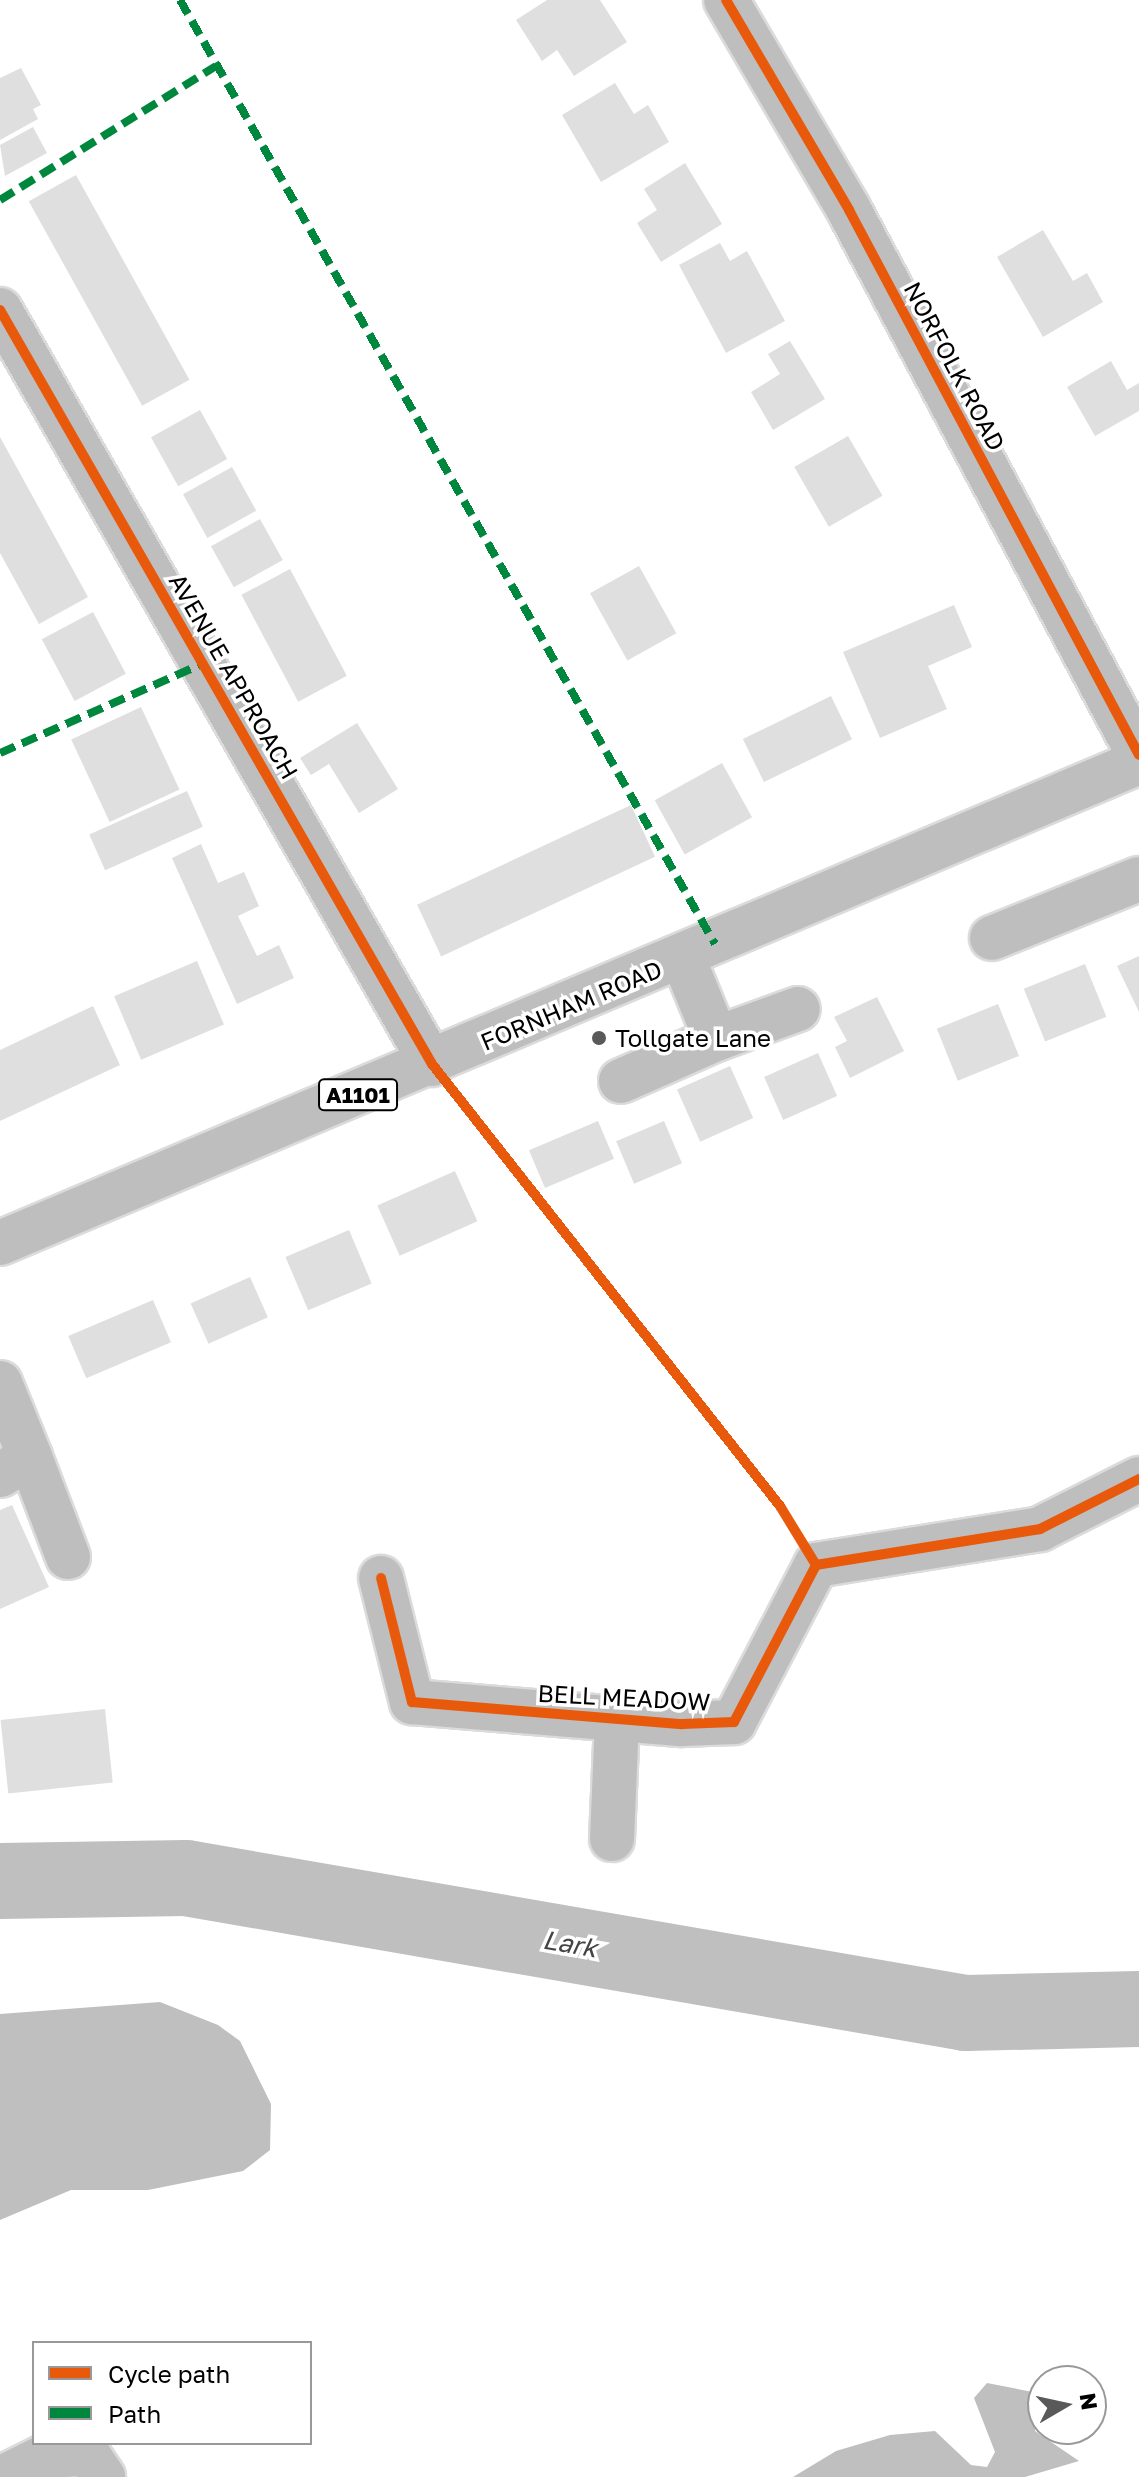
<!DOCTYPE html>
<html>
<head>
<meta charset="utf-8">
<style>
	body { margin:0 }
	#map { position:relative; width:1139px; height:2477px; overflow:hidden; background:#fff; font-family:"Golos Text",sans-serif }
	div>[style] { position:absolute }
	.water>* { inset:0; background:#bfbfbf }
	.river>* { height:76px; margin:-38px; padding:0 38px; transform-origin:38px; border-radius:38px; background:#bfbfbf }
	.building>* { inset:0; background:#dfdfdf; transform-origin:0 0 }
	.roads { filter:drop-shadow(2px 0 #dbdbdb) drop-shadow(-2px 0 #dbdbdb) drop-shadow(0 2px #dbdbdb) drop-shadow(0 -2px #dbdbdb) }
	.minor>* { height:44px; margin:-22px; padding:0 22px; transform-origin:22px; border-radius:22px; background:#bebebe }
	.major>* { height:44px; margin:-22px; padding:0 22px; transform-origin:22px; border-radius:22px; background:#bebebe }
	.quiet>* { height:8px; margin-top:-4px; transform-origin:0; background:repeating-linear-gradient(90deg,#00873e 0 16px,transparent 0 24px) }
	.cycleway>* { height:10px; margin:-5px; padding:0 5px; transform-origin:5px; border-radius:5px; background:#e8590c }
	.dots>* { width:22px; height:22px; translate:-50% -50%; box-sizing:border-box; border:4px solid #fff; border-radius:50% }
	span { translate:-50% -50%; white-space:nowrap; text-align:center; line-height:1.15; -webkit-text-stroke:7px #fff; paint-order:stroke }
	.shield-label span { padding:2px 6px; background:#fff; border:2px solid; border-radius:6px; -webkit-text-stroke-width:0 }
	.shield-label { font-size:22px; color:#000; font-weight:700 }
	.street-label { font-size:24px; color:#000 }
	.poi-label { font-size:24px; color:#000 }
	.left { translate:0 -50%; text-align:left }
	.water-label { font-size:26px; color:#444; font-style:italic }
	.legend { position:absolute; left:32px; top:2341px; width:280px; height:104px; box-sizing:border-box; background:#fff; border:2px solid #999; margin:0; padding:10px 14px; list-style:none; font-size:24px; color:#000 }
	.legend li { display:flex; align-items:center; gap:16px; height:40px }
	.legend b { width:40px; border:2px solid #999 }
	.north { position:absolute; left:1027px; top:2365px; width:80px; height:80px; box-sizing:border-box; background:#fff; border:2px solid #999; border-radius:50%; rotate:81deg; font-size:22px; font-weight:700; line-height:32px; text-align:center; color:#000 }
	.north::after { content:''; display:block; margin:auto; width:28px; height:36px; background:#595959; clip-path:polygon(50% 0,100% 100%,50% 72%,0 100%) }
</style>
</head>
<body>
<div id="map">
	<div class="water">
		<i style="clip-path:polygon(160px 2002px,218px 2025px,240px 2041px,271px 2104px,270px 2150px,243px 2171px,148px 2190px,71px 2190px,0 2220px,0 2014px)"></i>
		<i style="clip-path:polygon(987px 2383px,1043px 2394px,1035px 2431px,1079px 2461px,1025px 2477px,793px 2477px,836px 2451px,890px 2435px,935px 2431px,971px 2465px,987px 2467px,995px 2452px,974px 2398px)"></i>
	</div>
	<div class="river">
		<i style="left:0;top:1881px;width:186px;rotate:-0.9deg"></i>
		<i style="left:186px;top:1878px;width:792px;rotate:9.82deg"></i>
		<i style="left:966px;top:2013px;width:173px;rotate:-1.3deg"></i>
	</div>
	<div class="building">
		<i style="clip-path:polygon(547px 0,600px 0,627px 42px,574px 76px,557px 50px,542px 61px,516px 20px)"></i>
		<i style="clip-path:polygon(21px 68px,41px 105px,33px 109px,38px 119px,0 140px,0 78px)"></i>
		<i style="clip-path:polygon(615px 83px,634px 114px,648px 105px,669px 142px,601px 182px,562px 115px)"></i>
		<i style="clip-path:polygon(33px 127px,47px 153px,5px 176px,0 145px)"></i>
		<i style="clip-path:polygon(685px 163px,722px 224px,661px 262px,637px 223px,657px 210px,644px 189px)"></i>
		<i style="left:76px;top:175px;width:234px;height:54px;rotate:61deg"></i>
		<i style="clip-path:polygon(1043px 230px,1073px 281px,1087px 273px,1103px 302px,1043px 337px,997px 257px)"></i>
		<i style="clip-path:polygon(720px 243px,730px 261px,747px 251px,785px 321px,726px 353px,679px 265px)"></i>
		<i style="clip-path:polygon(790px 341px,825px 399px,773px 430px,751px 392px,780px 374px,768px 354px)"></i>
		<i style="clip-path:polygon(1111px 361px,1127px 390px,1139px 383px,1139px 411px,1095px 436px,1067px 387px)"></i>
		<i style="left:200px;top:410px;width:56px;height:56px;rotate:61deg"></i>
		<i style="left:848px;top:436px;width:69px;height:62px;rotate:60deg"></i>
		<i style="clip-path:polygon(0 437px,88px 597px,39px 624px,0 553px)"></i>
		<i style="left:232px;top:467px;width:50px;height:56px;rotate:61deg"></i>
		<i style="left:260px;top:519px;width:47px;height:56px;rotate:61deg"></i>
		<i style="left:639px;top:566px;width:77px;height:56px;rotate:61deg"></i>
		<i style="left:290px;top:569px;width:121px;height:55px;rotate:62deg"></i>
		<i style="clip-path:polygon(954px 605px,972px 647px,928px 666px,947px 709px,880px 738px,843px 652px)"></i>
		<i style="left:93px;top:612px;width:70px;height:58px;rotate:62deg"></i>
		<i style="left:831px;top:696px;width:48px;height:98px;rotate:64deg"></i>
		<i style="left:141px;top:707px;width:91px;height:77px;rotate:65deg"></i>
		<i style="clip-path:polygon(357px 723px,398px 789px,359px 813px,329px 764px,311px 775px,300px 758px)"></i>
		<i style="left:722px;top:763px;width:62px;height:77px;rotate:61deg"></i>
		<i style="left:187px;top:791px;width:39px;height:107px;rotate:66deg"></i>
		<i style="left:631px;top:805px;width:57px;height:236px;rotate:65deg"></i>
		<i style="clip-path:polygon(201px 844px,218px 883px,244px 872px,259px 906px,238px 916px,257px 956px,279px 945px,294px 978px,237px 1004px,172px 858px)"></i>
		<i style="clip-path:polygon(1139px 956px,1139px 1012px,1117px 966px)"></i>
		<i style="left:197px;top:961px;width:69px;height:90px;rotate:67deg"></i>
		<i style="left:1085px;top:964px;width:57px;height:66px;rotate:68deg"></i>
		<i style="clip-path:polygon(877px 997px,904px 1051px,850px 1078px,835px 1047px,847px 1041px,834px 1017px)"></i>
		<i style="left:998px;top:1004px;width:56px;height:66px;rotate:68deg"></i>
		<i style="clip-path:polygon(93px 1006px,120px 1065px,0 1121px,0 1050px)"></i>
		<i style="left:818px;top:1053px;width:47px;height:59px;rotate:66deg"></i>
		<i style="left:730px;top:1066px;width:57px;height:58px;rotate:66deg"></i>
		<i style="left:598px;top:1121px;width:41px;height:75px;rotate:67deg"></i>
		<i style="left:664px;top:1121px;width:46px;height:52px;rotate:67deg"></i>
		<i style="left:455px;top:1171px;width:55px;height:85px;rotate:66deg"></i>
		<i style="left:349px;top:1230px;width:58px;height:69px;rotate:67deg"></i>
		<i style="left:250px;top:1277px;width:44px;height:65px;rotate:66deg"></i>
		<i style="left:153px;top:1300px;width:46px;height:92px;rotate:67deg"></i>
		<i style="clip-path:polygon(12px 1505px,49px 1587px,0 1609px,0 1510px)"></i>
		<i style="left:105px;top:1709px;width:74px;height:105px;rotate:84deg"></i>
	</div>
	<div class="roads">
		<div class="minor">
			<i style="left:726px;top:0;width:243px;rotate:59.6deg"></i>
			<i style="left:849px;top:210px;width:617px;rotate:61.98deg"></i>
			<i style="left:0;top:310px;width:869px;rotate:60.19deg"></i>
			<i style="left:992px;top:938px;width:158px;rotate:-21.9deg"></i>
			<i style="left:683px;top:958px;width:87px;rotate:67.8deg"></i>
			<i style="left:716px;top:1039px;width:87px;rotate:-20.1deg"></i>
			<i style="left:621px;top:1081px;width:104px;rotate:-23.9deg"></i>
			<i style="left:0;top:1383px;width:80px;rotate:67.9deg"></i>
			<i style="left:30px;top:1457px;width:35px;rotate:149deg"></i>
			<i style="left:30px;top:1457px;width:107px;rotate:69.2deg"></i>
			<i style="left:381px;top:1578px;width:128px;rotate:76deg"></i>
			<i style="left:412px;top:1702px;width:271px;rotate:4.7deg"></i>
			<i style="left:682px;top:1724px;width:52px;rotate:-2.2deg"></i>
			<i style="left:734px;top:1722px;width:177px;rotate:-62.4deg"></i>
			<i style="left:816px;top:1565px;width:227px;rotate:-9.1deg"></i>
			<i style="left:1040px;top:1529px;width:111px;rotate:-26.8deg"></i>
			<i style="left:612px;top:1839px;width:121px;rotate:-87.6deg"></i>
			<i style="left:4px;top:2477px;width:45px;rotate:-26.6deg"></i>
			<i style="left:44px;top:2457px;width:43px;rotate:-5.3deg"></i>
			<i style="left:87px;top:2453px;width:29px;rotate:56deg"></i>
		</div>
		<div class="major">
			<i style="left:0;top:1243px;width:1236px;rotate:-22.89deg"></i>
		</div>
	</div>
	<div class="quiet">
		<i style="left:180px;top:0;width:1085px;rotate:60.46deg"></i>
		<i style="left:0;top:200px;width:254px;rotate:-31.8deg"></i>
		<i style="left:0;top:753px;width:223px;rotate:-23.8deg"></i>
	</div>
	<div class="cycleway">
		<i style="left:726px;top:0;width:243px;rotate:59.6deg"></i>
		<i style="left:849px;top:210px;width:617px;rotate:61.98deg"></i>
		<i style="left:0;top:310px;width:869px;rotate:60.19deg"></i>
		<i style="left:432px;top:1064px;width:563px;rotate:51.79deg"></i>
		<i style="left:780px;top:1506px;width:69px;rotate:58.6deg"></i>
		<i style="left:381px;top:1578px;width:128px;rotate:76deg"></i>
		<i style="left:412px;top:1702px;width:271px;rotate:4.7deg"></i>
		<i style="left:682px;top:1724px;width:52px;rotate:-2.2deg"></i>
		<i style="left:734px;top:1722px;width:177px;rotate:-62.4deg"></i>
		<i style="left:816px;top:1565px;width:227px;rotate:-9.1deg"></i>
		<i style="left:1040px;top:1529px;width:111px;rotate:-26.8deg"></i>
	</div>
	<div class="dots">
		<i style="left:599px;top:1038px;background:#595959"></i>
	</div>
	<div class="shield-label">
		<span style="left:358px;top:1095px">A1101</span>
	</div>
	<div class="street-label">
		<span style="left:955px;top:366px;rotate:62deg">NORFOLK ROAD</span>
		<span style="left:234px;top:676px;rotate:60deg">AVENUE APPROACH</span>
		<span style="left:571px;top:1005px;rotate:-23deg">FORNHAM ROAD</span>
		<span style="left:624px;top:1697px;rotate:3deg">BELL MEADOW</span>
	</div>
	<div class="poi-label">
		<span class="left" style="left:615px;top:1038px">Tollgate Lane</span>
	</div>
	<div class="water-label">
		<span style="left:570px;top:1944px;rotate:10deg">Lark</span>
	</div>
	<ul class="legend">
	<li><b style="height:10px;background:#e8590c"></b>Cycle path</li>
	<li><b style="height:10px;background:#00873e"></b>Path</li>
	</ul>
	<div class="north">N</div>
</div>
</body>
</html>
